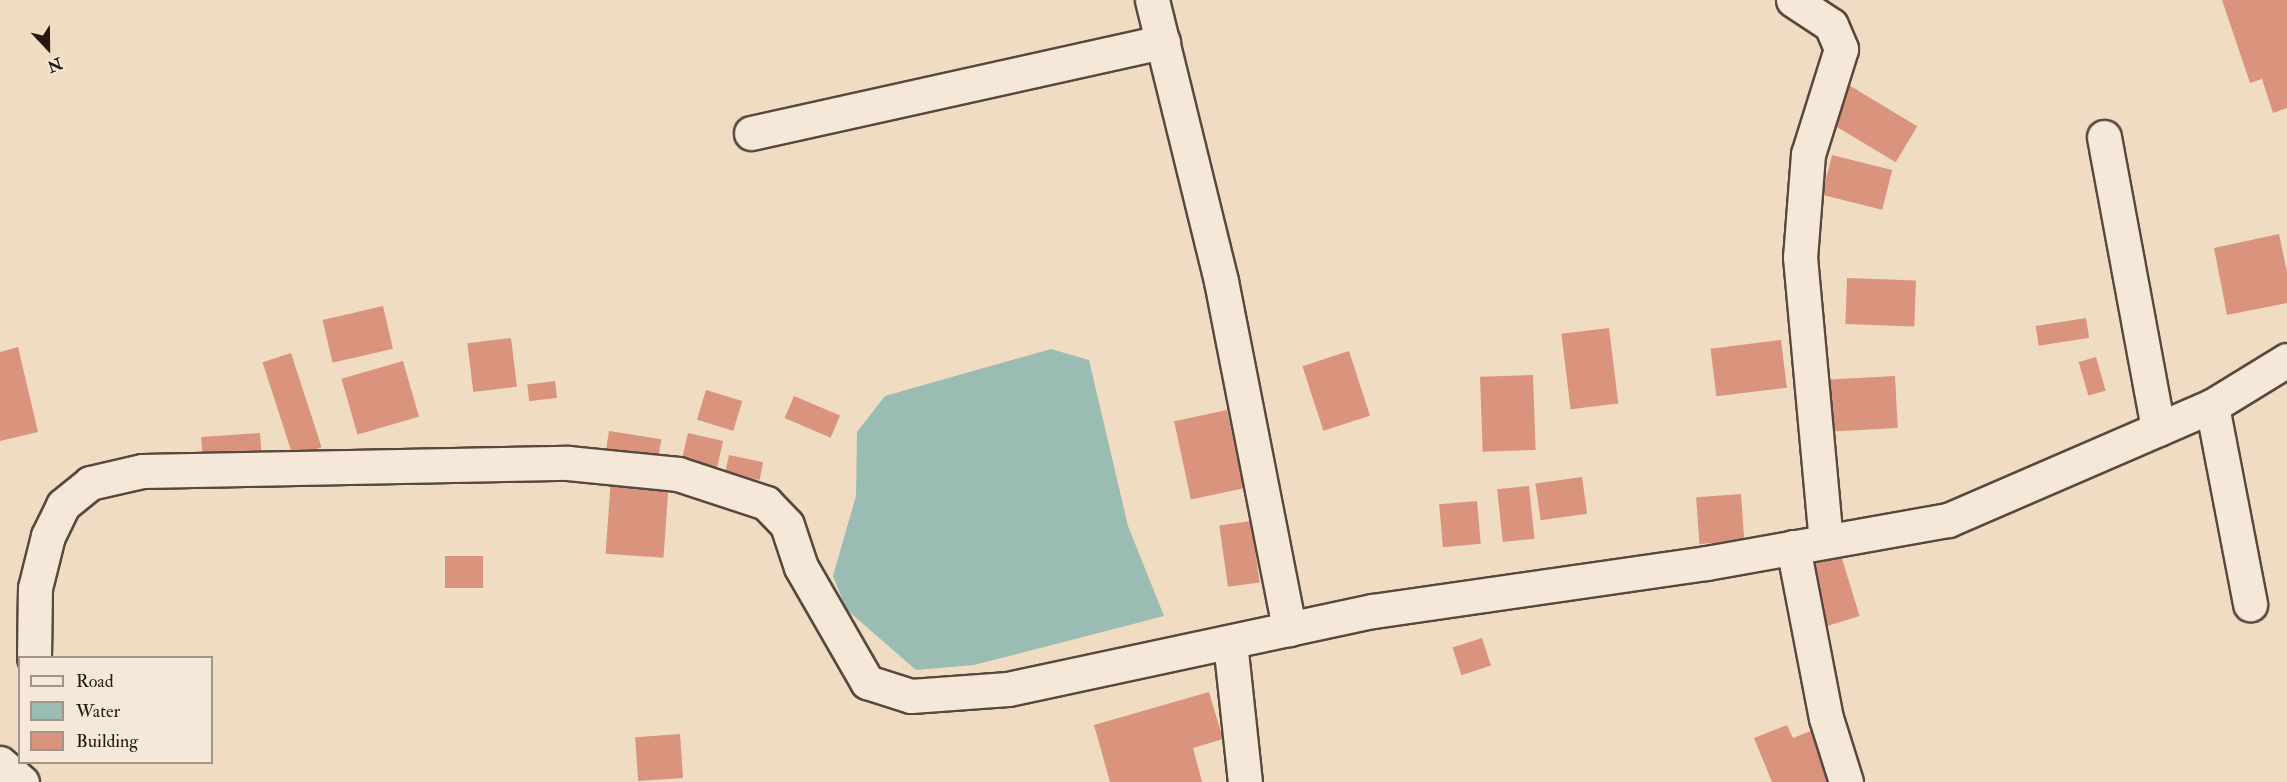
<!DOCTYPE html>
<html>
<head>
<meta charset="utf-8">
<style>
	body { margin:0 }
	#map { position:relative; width:2287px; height:782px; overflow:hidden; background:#efdcc3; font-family:"IM FELL Double Pica",serif }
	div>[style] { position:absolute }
	.water>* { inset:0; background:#9abcb2 }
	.building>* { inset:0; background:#da947e; transform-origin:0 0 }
	.roads { filter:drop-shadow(2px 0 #58483d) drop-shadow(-2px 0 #58483d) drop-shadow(0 2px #58483d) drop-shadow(0 -2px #58483d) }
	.street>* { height:33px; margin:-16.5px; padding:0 16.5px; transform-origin:16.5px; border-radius:16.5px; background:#f5e8d8 }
	.secondary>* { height:33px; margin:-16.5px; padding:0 16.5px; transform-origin:16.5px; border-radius:16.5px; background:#f5e8d8 }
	span { translate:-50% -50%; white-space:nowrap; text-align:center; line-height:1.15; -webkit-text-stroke:5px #f5e8d8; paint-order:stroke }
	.legend { position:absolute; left:18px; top:656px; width:195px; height:108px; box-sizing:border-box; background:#f5e8d8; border:2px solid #a29488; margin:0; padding:8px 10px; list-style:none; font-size:18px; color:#261710 }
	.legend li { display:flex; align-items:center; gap:12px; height:30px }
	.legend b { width:30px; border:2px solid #a29488 }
	.north { position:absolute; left:18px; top:18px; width:60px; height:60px; -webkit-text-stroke:4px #f5e8d8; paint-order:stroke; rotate:158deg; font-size:16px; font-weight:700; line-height:24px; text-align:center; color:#261710 }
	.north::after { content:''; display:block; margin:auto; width:21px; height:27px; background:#261710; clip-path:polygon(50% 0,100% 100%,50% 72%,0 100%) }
</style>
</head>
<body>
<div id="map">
	<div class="water">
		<i style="clip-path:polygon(1051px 349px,1089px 360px,1128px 526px,1164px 616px,974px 665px,916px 670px,846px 609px,833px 576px,856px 496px,857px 432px,885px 396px)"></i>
	</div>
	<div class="building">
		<i style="clip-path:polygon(2222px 0,2287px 0,2287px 108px,2273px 113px,2262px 79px,2250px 83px)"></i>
		<i style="left:1847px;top:84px;width:82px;height:42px;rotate:31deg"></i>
		<i style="left:1832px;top:155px;width:62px;height:41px;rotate:14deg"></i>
		<i style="clip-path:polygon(2279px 234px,2287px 272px,2287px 303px,2227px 315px,2214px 248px)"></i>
		<i style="left:1847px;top:278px;width:69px;height:46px;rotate:2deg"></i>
		<i style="left:383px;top:306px;width:44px;height:62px;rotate:77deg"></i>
		<i style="left:2086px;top:318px;width:20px;height:51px;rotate:81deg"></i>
		<i style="left:1609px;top:328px;width:76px;height:48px;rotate:83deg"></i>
		<i style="left:511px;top:338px;width:49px;height:44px;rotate:83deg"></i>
		<i style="left:1781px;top:340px;width:48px;height:71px;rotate:83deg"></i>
		<i style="clip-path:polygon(18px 347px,38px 432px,0 441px,0 352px)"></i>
		<i style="left:1349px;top:351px;width:68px;height:49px;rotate:72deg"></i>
		<i style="left:291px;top:353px;width:99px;height:30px;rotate:72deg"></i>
		<i style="left:2096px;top:357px;width:35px;height:18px;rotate:74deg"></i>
		<i style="left:403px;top:361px;width:58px;height:64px;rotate:74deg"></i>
		<i style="left:1533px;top:375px;width:75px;height:53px;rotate:88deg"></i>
		<i style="left:1895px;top:376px;width:52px;height:66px;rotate:87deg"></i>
		<i style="left:555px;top:381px;width:17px;height:28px;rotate:83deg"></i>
		<i style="left:706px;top:390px;width:38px;height:31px;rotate:17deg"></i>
		<i style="left:794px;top:396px;width:50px;height:24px;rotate:23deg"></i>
		<i style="left:1227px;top:410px;width:80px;height:54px;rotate:78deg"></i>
		<i style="left:609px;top:431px;width:53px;height:26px;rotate:9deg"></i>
		<i style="left:260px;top:433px;width:26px;height:59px;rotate:86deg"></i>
		<i style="left:688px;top:433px;width:36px;height:28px;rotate:13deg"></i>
		<i style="left:729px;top:455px;width:35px;height:18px;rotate:12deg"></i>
		<i style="left:611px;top:477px;width:58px;height:77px;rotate:4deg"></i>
		<i style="left:1582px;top:477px;width:37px;height:47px;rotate:82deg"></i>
		<i style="left:1529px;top:486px;width:53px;height:32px;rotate:84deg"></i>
		<i style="left:1741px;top:494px;width:47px;height:45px;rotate:86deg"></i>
		<i style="left:1477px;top:501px;width:43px;height:38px;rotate:85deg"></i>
		<i style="left:1251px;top:521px;width:62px;height:32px;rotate:82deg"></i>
		<i style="left:1840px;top:552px;width:67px;height:34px;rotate:73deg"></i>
		<i style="left:445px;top:556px;width:38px;height:32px"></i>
		<i style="left:1482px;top:638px;width:29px;height:31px;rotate:72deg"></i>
		<i style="clip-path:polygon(1209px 692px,1223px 739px,1193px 748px,1202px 782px,1110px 782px,1094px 725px)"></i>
		<i style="clip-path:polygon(1787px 725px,1793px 738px,1816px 729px,1831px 782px,1772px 782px,1754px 738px)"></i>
		<i style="left:680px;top:734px;width:44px;height:45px;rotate:86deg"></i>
	</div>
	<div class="roads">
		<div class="street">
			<i style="left:1152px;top:0;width:289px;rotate:76.2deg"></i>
			<i style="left:1221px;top:281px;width:355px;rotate:78.9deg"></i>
			<i style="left:1793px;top:0;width:45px;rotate:33.3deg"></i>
			<i style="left:1831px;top:25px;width:26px;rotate:67deg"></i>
			<i style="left:1841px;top:49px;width:110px;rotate:107.4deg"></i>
			<i style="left:1808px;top:154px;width:103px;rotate:94.4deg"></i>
			<i style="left:1800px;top:257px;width:285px;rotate:84.8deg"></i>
			<i style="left:751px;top:133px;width:422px;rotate:-12.5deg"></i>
			<i style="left:2104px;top:137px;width:297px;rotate:79.5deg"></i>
			<i style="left:2212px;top:406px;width:202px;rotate:79.1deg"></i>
			<i style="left:1793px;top:547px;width:174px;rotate:79.1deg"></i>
			<i style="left:1826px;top:718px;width:67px;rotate:72.6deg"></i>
			<i style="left:1230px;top:642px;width:141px;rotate:83.9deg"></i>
		</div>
		<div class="secondary">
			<i style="left:34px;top:658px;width:70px;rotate:-89.2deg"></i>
			<i style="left:35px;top:588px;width:54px;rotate:-76deg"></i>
			<i style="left:48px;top:536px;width:34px;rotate:-64deg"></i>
			<i style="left:63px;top:505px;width:35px;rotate:-39deg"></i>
			<i style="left:90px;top:483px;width:53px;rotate:-13deg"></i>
			<i style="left:142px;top:471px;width:426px;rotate:-1.1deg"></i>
			<i style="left:568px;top:463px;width:111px;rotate:5.7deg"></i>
			<i style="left:678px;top:474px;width:93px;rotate:18.2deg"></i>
			<i style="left:766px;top:503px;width:30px;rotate:46deg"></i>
			<i style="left:787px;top:525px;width:44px;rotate:71.6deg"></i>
			<i style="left:801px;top:567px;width:133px;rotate:60.1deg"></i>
			<i style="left:867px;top:682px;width:46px;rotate:17.7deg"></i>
			<i style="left:911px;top:696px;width:97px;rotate:-4.1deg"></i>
			<i style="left:1008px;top:689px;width:373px;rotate:-12.1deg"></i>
			<i style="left:1373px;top:611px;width:336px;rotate:-8.2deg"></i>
			<i style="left:1706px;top:563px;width:246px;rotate:-10.1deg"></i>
			<i style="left:1948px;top:520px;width:288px;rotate:-23.4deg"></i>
			<i style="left:2212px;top:406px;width:88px;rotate:-31.5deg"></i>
			<i style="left:0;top:763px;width:29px;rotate:41deg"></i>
		</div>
	</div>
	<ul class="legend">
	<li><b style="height:8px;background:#f5e8d8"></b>Road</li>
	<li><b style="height:16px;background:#9abcb2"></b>Water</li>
	<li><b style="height:16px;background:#da947e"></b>Building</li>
	</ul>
	<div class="north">N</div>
</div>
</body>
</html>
